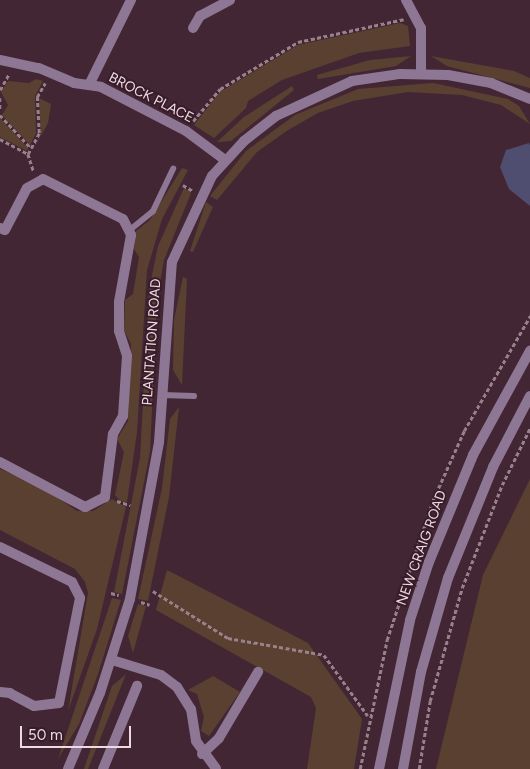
<!DOCTYPE html>
<html>
<head>
<meta charset="utf-8">
<style>
	body { margin:0 }
	#map { position:relative; width:530px; height:769px; overflow:hidden; background:#432634; font-family:Figtree,sans-serif }
	div>[style] { position:absolute }
	.green>* { inset:0; background:#5a4030 }
	.water>* { inset:0; background:#4f4e70 }
	.path>* { height:2.5px; margin-top:-1.25px; transform-origin:0; background:repeating-linear-gradient(90deg,#99818c 0 4px,transparent 0 6.5px) }
	.service>* { height:6px; margin:-3px; padding:0 3px; transform-origin:3px; border-radius:3px; background:#8e7795 }
	.minor>* { height:10px; margin:-5px; padding:0 5px; transform-origin:5px; border-radius:5px; background:#8e7795 }
	.tertiary>* { height:10px; margin:-5px; padding:0 5px; transform-origin:5px; border-radius:5px; background:#8e7795 }
	span { translate:-50% -50%; white-space:nowrap; text-align:center; line-height:1.15; -webkit-text-stroke:4px #381c2a; paint-order:stroke }
	.street-label { font-size:14px; color:#eddae2 }
	.scale { position:absolute; left:20px; top:726px; width:111px; height:22px; box-sizing:border-box; border:2px solid #eddae2; border-top:0; padding-left:6px; font-size:15px; line-height:18px; white-space:nowrap; color:#eddae2; -webkit-text-stroke:4px #381c2a; paint-order:stroke }
</style>
</head>
<body>
<div id="map">
	<div class="green">
		<i style="clip-path:polygon(400px 23px,408px 26px,410px 46px,359px 53px,282px 80px,248px 101px,246px 108px,214px 138px,194px 125px,220px 92px,298px 45px)"></i>
		<i style="clip-path:polygon(411px 56px,396px 66px,318px 79px,317px 75px,370px 60px)"></i>
		<i style="clip-path:polygon(431px 56px,514px 71px,530px 78px,530px 88px,447px 66px)"></i>
		<i style="clip-path:polygon(36px 79px,43px 81px,35px 96px,36px 133px,30px 145px,2px 115px,8px 105px,1px 92px,8px 81px,29px 83px)"></i>
		<i style="clip-path:polygon(433px 83px,508px 99px,519px 106px,530px 124px,501px 105px,462px 95px,408px 92px,353px 101px,318px 113px,288px 130px,257px 152px,217px 200px,210px 196px,246px 151px,295px 115px,358px 89px)"></i>
		<i style="clip-path:polygon(292px 86px,294px 90px,231px 141px,217px 142px,244px 117px)"></i>
		<i style="clip-path:polygon(39px 98px,51px 104px,48px 123px,31px 154px,41px 135px)"></i>
		<i style="clip-path:polygon(0 118px,28px 148px,27px 151px,0 137px)"></i>
		<i style="clip-path:polygon(182px 168px,188px 170px,162px 219px,147px 270px,137px 432px,127px 502px,120px 501px,115px 495px,124px 452px,117px 439px,128px 421px,131px 344px,124px 330px,125px 300px,133px 294px,139px 257px,134px 249px,136px 231px,150px 220px)"></i>
		<i style="clip-path:polygon(184px 188px,191px 193px,164px 260px,157px 300px,150px 452px,122px 594px,114px 592px,140px 458px,149px 290px,158px 246px)"></i>
		<i style="clip-path:polygon(206px 202px,213px 207px,193px 252px,190px 251px)"></i>
		<i style="clip-path:polygon(183px 277px,187px 279px,182px 385px,173px 370px,174px 320px)"></i>
		<i style="clip-path:polygon(179px 407px,169px 497px,148px 601px,138px 599px,162px 488px,170px 419px)"></i>
		<i style="clip-path:polygon(0 469px,42px 487px,77px 511px,93px 511px,112px 499px,126px 507px,97px 629px,68px 711px,88px 593px,85px 582px,75px 569px,0 530px)"></i>
		<i style="clip-path:polygon(530px 479px,530px 769px,436px 769px,483px 575px)"></i>
		<i style="clip-path:polygon(167px 570px,308px 643px,362px 719px,354px 769px,307px 769px,316px 708px,311px 697px,156px 610px)"></i>
		<i style="clip-path:polygon(112px 598px,121px 600px,98px 674px,79px 724px,58px 759px)"></i>
		<i style="clip-path:polygon(138px 604px,146px 606px,133px 653px,128px 636px)"></i>
		<i style="clip-path:polygon(126px 674px,88px 769px,84px 769px,112px 686px)"></i>
		<i style="clip-path:polygon(213px 676px,240px 692px,209px 736px,201px 731px,204px 717px,197px 694px,188px 690px)"></i>
	</div>
	<div class="water">
		<i style="clip-path:polygon(529px 143px,530px 145px,530px 206px,509px 189px,500px 167px,506px 150px)"></i>
	</div>
	<div class="path">
		<i style="left:0;top:90px;width:18px;rotate:-61deg"></i>
		<i style="left:0;top:98px;width:12px;rotate:90deg"></i>
		<i style="left:0;top:115px;width:45px;rotate:46.8deg"></i>
		<i style="left:193px;top:121px;width:42px;rotate:-49.8deg"></i>
		<i style="left:220px;top:89px;width:91px;rotate:-31.1deg"></i>
		<i style="left:298px;top:42px;width:108px;rotate:-12.2deg"></i>
		<i style="left:0;top:139px;width:32px;rotate:28deg"></i>
		<i style="left:28px;top:154px;width:19px;rotate:72deg"></i>
		<i style="left:28px;top:154px;width:24px;rotate:-62deg"></i>
		<i style="left:39px;top:133px;width:36px;rotate:-93deg"></i>
		<i style="left:37px;top:97px;width:16px;rotate:-60deg"></i>
		<i style="left:183px;top:185px;width:12px;rotate:31deg"></i>
		<i style="left:117px;top:501px;width:14px;rotate:17deg"></i>
		<i style="left:153px;top:591px;width:89px;rotate:32.1deg"></i>
		<i style="left:228px;top:638px;width:97px;rotate:10deg"></i>
		<i style="left:324px;top:655px;width:75px;rotate:54.2deg"></i>
		<i style="left:111px;top:593px;width:8px;rotate:14deg"></i>
		<i style="left:141px;top:602px;width:9px;rotate:18deg"></i>
		<i style="left:360px;top:769px;width:132px;rotate:-78.2deg"></i>
		<i style="left:387px;top:640px;width:147px;rotate:-71.8deg"></i>
		<i style="left:433px;top:500px;width:76px;rotate:-65.8deg"></i>
		<i style="left:464px;top:431px;width:133px;rotate:-60.1deg"></i>
		<i style="left:419px;top:769px;width:69px;rotate:-80.8deg"></i>
		<i style="left:430px;top:701px;width:117px;rotate:-74.2deg"></i>
		<i style="left:462px;top:588px;width:110px;rotate:-68.8deg"></i>
		<i style="left:502px;top:485px;width:64px;rotate:-63.8deg"></i>
	</div>
	<div class="service">
		<i style="left:131px;top:229px;width:28px;rotate:-39deg"></i>
		<i style="left:153px;top:211px;width:47px;rotate:-64.5deg"></i>
		<i style="left:162px;top:395px;width:32px;rotate:2deg"></i>
	</div>
	<div class="minor">
		<i style="left:406px;top:0;width:32px;rotate:62deg"></i>
		<i style="left:421px;top:28px;width:46px;rotate:90deg"></i>
		<i style="left:193px;top:28px;width:14px;rotate:-60deg"></i>
		<i style="left:200px;top:16px;width:34px;rotate:-28deg"></i>
		<i style="left:0;top:60px;width:40px;rotate:12deg"></i>
		<i style="left:39px;top:68px;width:38px;rotate:23deg"></i>
		<i style="left:74px;top:83px;width:27px;rotate:8deg"></i>
		<i style="left:101px;top:87px;width:96px;rotate:27.4deg"></i>
		<i style="left:186px;top:131px;width:49px;rotate:36.6deg"></i>
		<i style="left:90px;top:83px;width:93px;rotate:-63.7deg"></i>
		<i style="left:0;top:228px;width:5px;rotate:22deg"></i>
		<i style="left:5px;top:230px;width:47px;rotate:-62.4deg"></i>
		<i style="left:27px;top:188px;width:18px;rotate:-29deg"></i>
		<i style="left:43px;top:179px;width:89px;rotate:26.6deg"></i>
		<i style="left:123px;top:219px;width:18px;rotate:63deg"></i>
		<i style="left:131px;top:235px;width:68px;rotate:100.2deg"></i>
		<i style="left:119px;top:302px;width:29px;rotate:90deg"></i>
		<i style="left:119px;top:331px;width:26px;rotate:72deg"></i>
		<i style="left:127px;top:356px;width:60px;rotate:93.8deg"></i>
		<i style="left:123px;top:416px;width:21px;rotate:119deg"></i>
		<i style="left:113px;top:434px;width:64px;rotate:97.2deg"></i>
		<i style="left:105px;top:497px;width:22px;rotate:153deg"></i>
		<i style="left:85px;top:507px;width:96px;rotate:-152.1deg"></i>
		<i style="left:0;top:547px;width:80px;rotate:25.9deg"></i>
		<i style="left:72px;top:582px;width:18px;rotate:63deg"></i>
		<i style="left:80px;top:598px;width:107px;rotate:101.3deg"></i>
		<i style="left:59px;top:703px;width:25px;rotate:173deg"></i>
		<i style="left:34px;top:706px;width:27px;rotate:-152deg"></i>
		<i style="left:10px;top:693px;width:10px;rotate:-174deg"></i>
		<i style="left:112px;top:660px;width:51px;rotate:17deg"></i>
		<i style="left:161px;top:675px;width:20px;rotate:37deg"></i>
		<i style="left:177px;top:687px;width:26px;rotate:58deg"></i>
		<i style="left:191px;top:709px;width:32px;rotate:81deg"></i>
		<i style="left:196px;top:741px;width:34px;rotate:54deg"></i>
		<i style="left:202px;top:754px;width:23px;rotate:-43deg"></i>
		<i style="left:219px;top:738px;width:77px;rotate:-59.4deg"></i>
		<i style="left:103px;top:769px;width:90px;rotate:-67.7deg"></i>
	</div>
	<div class="tertiary">
		<i style="left:68px;top:769px;width:82px;rotate:-67.2deg"></i>
		<i style="left:100px;top:693px;width:99px;rotate:-72.3deg"></i>
		<i style="left:130px;top:599px;width:160px;rotate:-79.5deg"></i>
		<i style="left:159px;top:442px;width:180px;rotate:-85.9deg"></i>
		<i style="left:172px;top:262px;width:95px;rotate:-65.1deg"></i>
		<i style="left:212px;top:176px;width:47px;rotate:-47.6deg"></i>
		<i style="left:244px;top:141px;width:41px;rotate:-38deg"></i>
		<i style="left:276px;top:116px;width:84px;rotate:-24.7deg"></i>
		<i style="left:352px;top:81px;width:49px;rotate:-8.3deg"></i>
		<i style="left:400px;top:74px;width:48px;rotate:1.2deg"></i>
		<i style="left:448px;top:75px;width:44px;rotate:10.5deg"></i>
		<i style="left:491px;top:83px;width:42px;rotate:22.3deg"></i>
		<i style="left:379px;top:769px;width:152px;rotate:-78.2deg"></i>
		<i style="left:410px;top:620px;width:61px;rotate:-71.9deg"></i>
		<i style="left:429px;top:562px;width:116px;rotate:-67.6deg"></i>
		<i style="left:473px;top:455px;width:119px;rotate:-61.3deg"></i>
		<i style="left:403px;top:769px;width:99px;rotate:-79.5deg"></i>
		<i style="left:421px;top:672px;width:98px;rotate:-74deg"></i>
		<i style="left:448px;top:578px;width:120px;rotate:-67.9deg"></i>
		<i style="left:493px;top:467px;width:80px;rotate:-62.5deg"></i>
	</div>
	<div class="street-label">
		<span style="left:151px;top:98px;rotate:27deg">BROCK PLACE</span>
		<span style="left:152px;top:342px;rotate:-86deg">PLANTATION ROAD</span>
		<span style="left:422px;top:548px;rotate:-70deg">NEW CRAIG ROAD</span>
	</div>
	<div class="scale">50 m</div>
</div>
</body>
</html>
